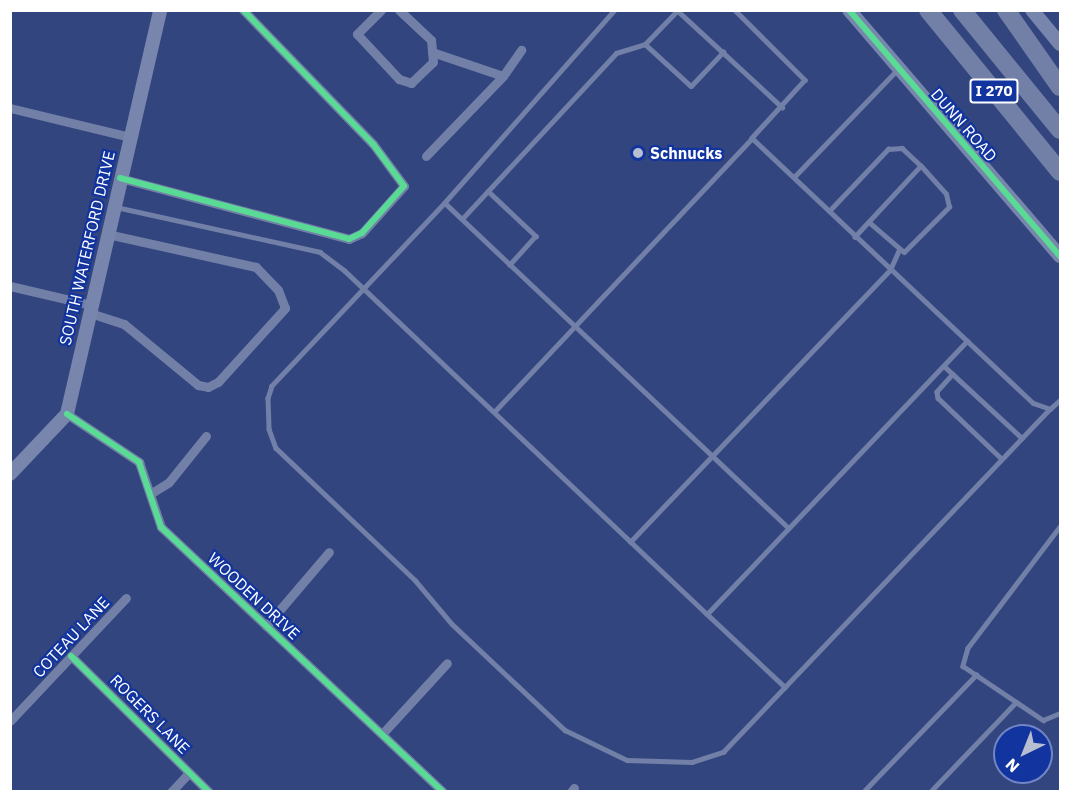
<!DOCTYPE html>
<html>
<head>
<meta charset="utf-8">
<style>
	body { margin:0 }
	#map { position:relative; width:1071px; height:802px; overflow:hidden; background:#32457f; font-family:"IBM Plex Sans",sans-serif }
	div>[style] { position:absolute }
	.lane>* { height:4.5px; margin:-2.25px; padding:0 2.25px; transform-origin:2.25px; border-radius:2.25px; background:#7280a8 }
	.street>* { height:9px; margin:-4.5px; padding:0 4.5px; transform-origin:4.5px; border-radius:4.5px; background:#7280a8 }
	.secondary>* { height:14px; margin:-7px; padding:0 7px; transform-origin:7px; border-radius:7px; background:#7885ac }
	.highway>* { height:18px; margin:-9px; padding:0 9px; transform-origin:9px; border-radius:9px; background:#727fa7 }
	.cycleway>* { height:6px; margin:-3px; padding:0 3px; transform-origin:3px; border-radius:3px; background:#5adb95 }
	.dots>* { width:16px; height:16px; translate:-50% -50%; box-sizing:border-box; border:3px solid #12349f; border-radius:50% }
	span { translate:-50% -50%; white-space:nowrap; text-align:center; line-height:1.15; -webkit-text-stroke:4.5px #12349f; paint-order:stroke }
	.shield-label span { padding:2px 4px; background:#12349f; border:2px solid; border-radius:4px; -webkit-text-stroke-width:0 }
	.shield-label { font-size:15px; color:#fff; font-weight:700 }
	.street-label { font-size:16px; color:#fff }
	.poi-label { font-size:16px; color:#fff; font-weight:700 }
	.left { translate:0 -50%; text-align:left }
	.frame { position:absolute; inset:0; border:12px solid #fff; pointer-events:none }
	.north { position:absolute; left:993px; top:724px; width:60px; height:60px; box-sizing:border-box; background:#12349f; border:2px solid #7185c5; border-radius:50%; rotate:223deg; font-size:16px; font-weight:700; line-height:24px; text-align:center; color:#fff }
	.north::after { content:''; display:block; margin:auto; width:21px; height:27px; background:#b7bed2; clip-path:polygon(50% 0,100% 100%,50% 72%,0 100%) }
</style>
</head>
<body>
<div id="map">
	<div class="lane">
		<i style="left:615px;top:10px;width:257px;rotate:131.4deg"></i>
		<i style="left:445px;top:203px;width:252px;rotate:133.4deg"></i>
		<i style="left:272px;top:386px;width:13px;rotate:108deg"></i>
		<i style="left:268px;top:398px;width:31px;rotate:88deg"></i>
		<i style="left:269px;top:429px;width:20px;rotate:70deg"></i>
		<i style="left:276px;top:448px;width:192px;rotate:43.5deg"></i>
		<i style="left:415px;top:580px;width:57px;rotate:49.9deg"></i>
		<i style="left:452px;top:624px;width:155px;rotate:43.2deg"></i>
		<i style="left:565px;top:730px;width:69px;rotate:25.8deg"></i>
		<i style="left:627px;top:760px;width:65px;rotate:1.8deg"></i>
		<i style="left:692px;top:762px;width:33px;rotate:-18deg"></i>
		<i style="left:723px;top:752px;width:474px;rotate:-46.4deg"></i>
		<i style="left:735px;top:10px;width:99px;rotate:45deg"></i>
		<i style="left:805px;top:80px;width:79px;rotate:132.4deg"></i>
		<i style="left:678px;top:11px;width:142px;rotate:42.7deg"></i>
		<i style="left:645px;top:44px;width:62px;rotate:42.4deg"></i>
		<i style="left:691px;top:86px;width:47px;rotate:-46.7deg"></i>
		<i style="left:794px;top:177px;width:150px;rotate:-46.1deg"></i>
		<i style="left:488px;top:191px;width:66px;rotate:43.2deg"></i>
		<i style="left:536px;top:236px;width:39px;rotate:132deg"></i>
		<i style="left:445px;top:203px;width:473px;rotate:43.4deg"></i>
		<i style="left:116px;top:207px;width:209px;rotate:12.4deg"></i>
		<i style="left:320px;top:252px;width:30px;rotate:37deg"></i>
		<i style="left:344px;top:270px;width:500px;rotate:43.46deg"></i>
		<i style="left:707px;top:614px;width:377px;rotate:-46.4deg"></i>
		<i style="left:829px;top:211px;width:86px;rotate:-46.4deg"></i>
		<i style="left:888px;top:149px;width:14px;rotate:-4deg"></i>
		<i style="left:902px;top:148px;width:26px;rotate:43deg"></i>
		<i style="left:921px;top:166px;width:97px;rotate:132.9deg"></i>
		<i style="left:462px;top:219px;width:226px;rotate:-47.1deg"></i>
		<i style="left:616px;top:53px;width:30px;rotate:-17deg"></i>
		<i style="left:645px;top:44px;width:47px;rotate:-45.9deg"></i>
		<i style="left:869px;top:222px;width:46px;rotate:40.6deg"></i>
		<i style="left:904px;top:252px;width:64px;rotate:-45deg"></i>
		<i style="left:949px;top:207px;width:13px;rotate:-103deg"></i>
		<i style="left:946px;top:194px;width:38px;rotate:-132deg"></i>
		<i style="left:944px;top:366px;width:106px;rotate:42.7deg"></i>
		<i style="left:953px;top:374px;width:24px;rotate:132deg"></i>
		<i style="left:937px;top:392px;width:6px;rotate:81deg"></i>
		<i style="left:938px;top:398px;width:88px;rotate:43.6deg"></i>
		<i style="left:494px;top:412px;width:376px;rotate:-46.7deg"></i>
		<i style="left:752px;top:138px;width:386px;rotate:43.3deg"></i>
		<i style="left:1033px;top:403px;width:18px;rotate:19deg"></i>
		<i style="left:1050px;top:409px;width:13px;rotate:-42deg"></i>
		<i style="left:1060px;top:527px;width:152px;rotate:127.2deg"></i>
		<i style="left:968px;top:648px;width:19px;rotate:106deg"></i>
		<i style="left:963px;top:666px;width:97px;rotate:34deg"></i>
		<i style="left:1043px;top:720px;width:18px;rotate:-22deg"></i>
		<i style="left:630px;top:542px;width:376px;rotate:-46.3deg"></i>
		<i style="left:890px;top:270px;width:22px;rotate:-66deg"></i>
		<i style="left:707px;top:614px;width:107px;rotate:43.1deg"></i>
		<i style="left:863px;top:792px;width:163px;rotate:-46deg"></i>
		<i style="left:930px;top:792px;width:124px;rotate:-46.3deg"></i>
	</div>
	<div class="street">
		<i style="left:381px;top:10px;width:34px;rotate:135deg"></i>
		<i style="left:357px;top:34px;width:62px;rotate:47deg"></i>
		<i style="left:399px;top:79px;width:13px;rotate:18deg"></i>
		<i style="left:411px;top:83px;width:30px;rotate:-44deg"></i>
		<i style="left:433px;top:62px;width:22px;rotate:-95deg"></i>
		<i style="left:431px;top:40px;width:44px;rotate:-136.8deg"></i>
		<i style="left:432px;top:52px;width:75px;rotate:18.7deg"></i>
		<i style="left:10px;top:108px;width:123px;rotate:13.6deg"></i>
		<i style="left:426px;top:156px;width:111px;rotate:-46.1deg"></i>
		<i style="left:503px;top:76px;width:32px;rotate:-55deg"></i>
		<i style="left:120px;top:178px;width:237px;rotate:14.9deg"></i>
		<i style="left:349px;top:239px;width:14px;rotate:-25deg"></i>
		<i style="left:362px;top:233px;width:63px;rotate:-48.2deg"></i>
		<i style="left:404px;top:186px;width:52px;rotate:-126.4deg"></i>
		<i style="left:373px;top:144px;width:187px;rotate:-134.1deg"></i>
		<i style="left:10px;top:286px;width:83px;rotate:13.2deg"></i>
		<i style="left:90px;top:313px;width:36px;rotate:18deg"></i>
		<i style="left:124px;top:324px;width:96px;rotate:39.5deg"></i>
		<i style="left:198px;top:385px;width:10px;rotate:11deg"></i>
		<i style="left:208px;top:387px;width:11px;rotate:-27deg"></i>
		<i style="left:218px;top:382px;width:100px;rotate:-47.8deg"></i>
		<i style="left:285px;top:308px;width:19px;rotate:-111deg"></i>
		<i style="left:278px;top:290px;width:32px;rotate:-134deg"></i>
		<i style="left:256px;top:267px;width:153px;rotate:-167.5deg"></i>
		<i style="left:67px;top:414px;width:87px;rotate:33.7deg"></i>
		<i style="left:139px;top:462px;width:69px;rotate:71.3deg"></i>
		<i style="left:161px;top:527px;width:387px;rotate:43.2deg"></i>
		<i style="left:150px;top:494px;width:22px;rotate:-32deg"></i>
		<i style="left:169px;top:482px;width:59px;rotate:-51.2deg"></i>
		<i style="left:266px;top:626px;width:97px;rotate:-49.6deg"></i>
		<i style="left:71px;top:656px;width:194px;rotate:44.6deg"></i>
		<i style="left:10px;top:721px;width:169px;rotate:-46.7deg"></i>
		<i style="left:382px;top:734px;width:96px;rotate:-47.5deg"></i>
		<i style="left:171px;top:792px;width:26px;rotate:-47deg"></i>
		<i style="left:571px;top:792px;width:5px;rotate:-53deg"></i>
	</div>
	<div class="secondary">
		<i style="left:849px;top:10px;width:324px;rotate:49.4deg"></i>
		<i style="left:1032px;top:10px;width:44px;rotate:50.5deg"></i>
		<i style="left:10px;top:474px;width:83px;rotate:-46.5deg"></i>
		<i style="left:67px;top:414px;width:415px;rotate:-77deg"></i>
	</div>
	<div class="highway">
		<i style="left:928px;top:10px;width:209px;rotate:50.8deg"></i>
		<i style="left:962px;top:10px;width:155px;rotate:50.8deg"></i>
		<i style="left:1006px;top:10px;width:94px;rotate:55deg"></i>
	</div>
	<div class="cycleway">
		<i style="left:849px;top:10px;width:324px;rotate:49.4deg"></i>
		<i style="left:120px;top:178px;width:237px;rotate:14.9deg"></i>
		<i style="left:349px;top:239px;width:14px;rotate:-25deg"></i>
		<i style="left:362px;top:233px;width:63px;rotate:-48.2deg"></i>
		<i style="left:404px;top:186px;width:52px;rotate:-126.4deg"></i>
		<i style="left:373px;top:144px;width:187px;rotate:-134.1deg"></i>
		<i style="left:67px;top:414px;width:87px;rotate:33.7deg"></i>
		<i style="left:139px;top:462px;width:69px;rotate:71.3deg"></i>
		<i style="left:161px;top:527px;width:387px;rotate:43.2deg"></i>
		<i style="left:71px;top:656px;width:194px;rotate:44.6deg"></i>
	</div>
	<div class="dots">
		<i style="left:638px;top:153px;background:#b7bed2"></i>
	</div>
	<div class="shield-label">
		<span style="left:994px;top:91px">I 270</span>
	</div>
	<div class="street-label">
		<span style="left:964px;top:125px;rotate:49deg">DUNN ROAD</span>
		<span style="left:87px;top:248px;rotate:-77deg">SOUTH WATERFORD DRIVE</span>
		<span style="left:254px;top:596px;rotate:43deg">WOODEN DRIVE</span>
		<span style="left:71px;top:637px;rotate:-47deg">COTEAU LANE</span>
		<span style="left:150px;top:714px;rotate:45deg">ROGERS LANE</span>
	</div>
	<div class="poi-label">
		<span class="left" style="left:650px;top:153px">Schnucks</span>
	</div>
	<div class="frame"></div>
	<div class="north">N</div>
</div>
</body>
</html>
